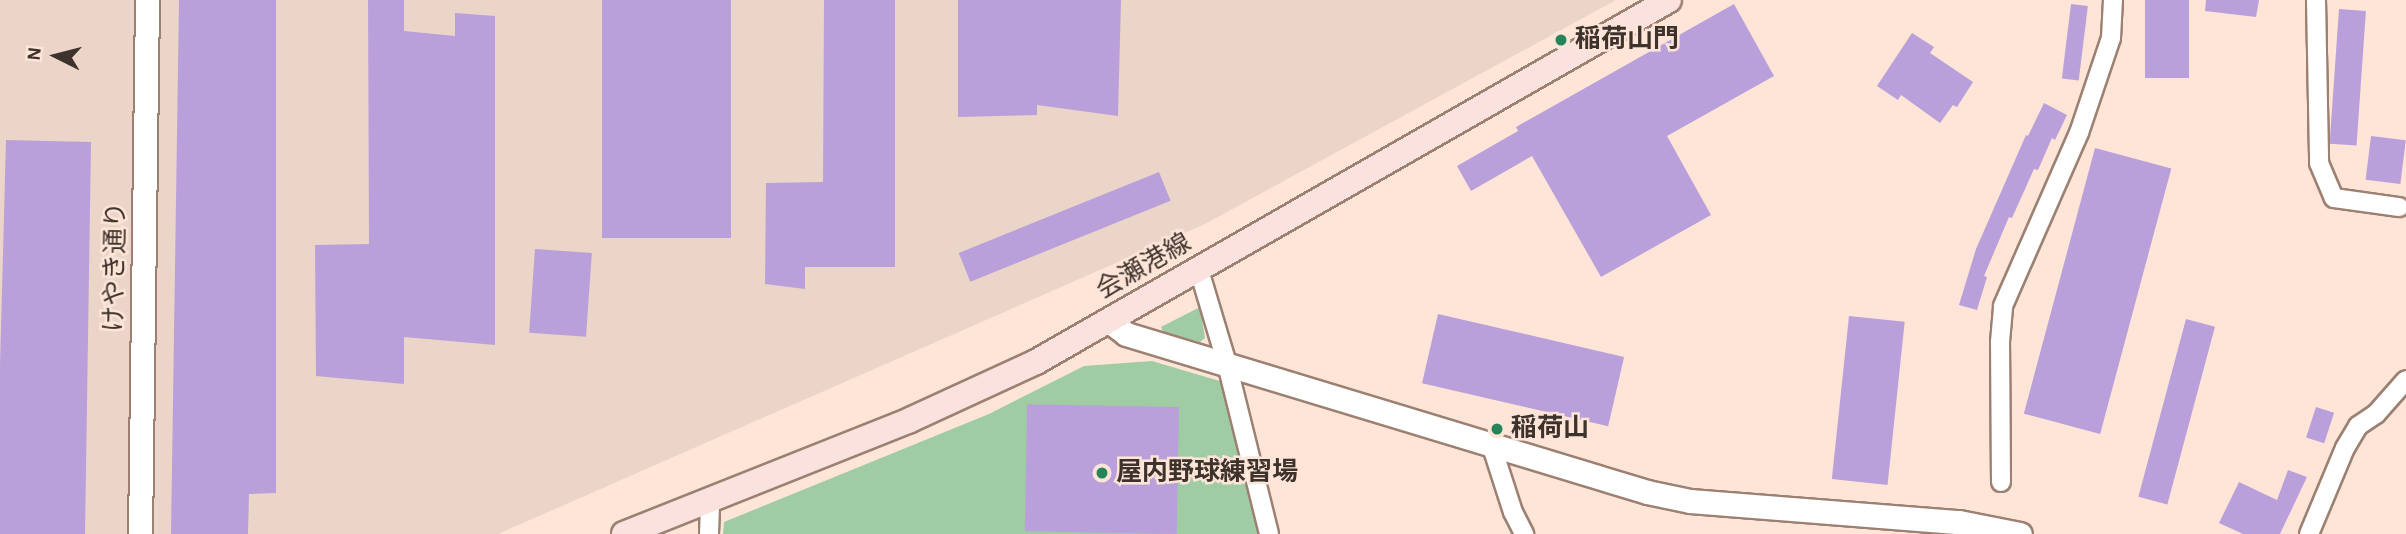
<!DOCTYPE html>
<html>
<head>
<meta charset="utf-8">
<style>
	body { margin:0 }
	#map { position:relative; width:2406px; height:534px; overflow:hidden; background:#fee5d8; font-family:"Alegreya Sans","Noto Sans JP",sans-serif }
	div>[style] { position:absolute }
	.industrial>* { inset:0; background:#ebd5c8 }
	.green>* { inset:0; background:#a0cca4 }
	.building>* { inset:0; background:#baa0da; transform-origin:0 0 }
	.roads { filter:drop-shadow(2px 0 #9c8072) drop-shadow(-2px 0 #9c8072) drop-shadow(0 2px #9c8072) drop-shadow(0 -2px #9c8072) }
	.minor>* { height:18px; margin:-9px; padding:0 9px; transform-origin:9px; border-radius:9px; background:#fff }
	.tertiary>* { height:23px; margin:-11.5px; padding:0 11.5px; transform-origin:11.5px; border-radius:11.5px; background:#fff }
	.secondary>* { height:24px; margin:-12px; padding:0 12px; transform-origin:12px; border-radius:12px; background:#fae2de }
	.dots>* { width:19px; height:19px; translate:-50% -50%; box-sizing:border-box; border:4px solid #fee5d8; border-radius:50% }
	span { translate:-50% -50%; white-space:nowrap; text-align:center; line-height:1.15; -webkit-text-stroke:5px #fee5d8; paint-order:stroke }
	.poi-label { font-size:26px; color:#3e322c; font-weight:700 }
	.left { translate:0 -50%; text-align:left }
	.street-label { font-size:26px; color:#3e322c }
	.north { position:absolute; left:21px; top:21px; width:70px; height:70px; -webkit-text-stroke:5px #fee5d8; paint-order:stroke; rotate:276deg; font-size:19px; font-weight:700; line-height:28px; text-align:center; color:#3e322c }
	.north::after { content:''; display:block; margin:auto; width:24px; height:32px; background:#3e322c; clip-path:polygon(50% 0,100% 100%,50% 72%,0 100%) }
</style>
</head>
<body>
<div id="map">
	<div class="industrial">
		<i style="clip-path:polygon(0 0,1616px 0,1205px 224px,498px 534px,0 534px)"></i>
	</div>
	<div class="green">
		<i style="clip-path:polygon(1200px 307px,1205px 338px,1200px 342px,1163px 332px,1161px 327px)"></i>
		<i style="clip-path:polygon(1152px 361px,1223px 382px,1260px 534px,723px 534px,724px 522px,989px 414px,1084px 366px)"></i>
	</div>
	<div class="building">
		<i style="clip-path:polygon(179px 0,276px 0,276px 493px,249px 494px,248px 534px,171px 534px)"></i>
		<i style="clip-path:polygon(368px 0,404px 0,404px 31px,455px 36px,455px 13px,495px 16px,495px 345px,404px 337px,404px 384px,316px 376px,315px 245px,369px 244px)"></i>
		<i style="left:602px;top:0;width:129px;height:238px"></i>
		<i style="clip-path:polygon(824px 0,895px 0,895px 267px,805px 267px,805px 289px,765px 284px,766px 183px,823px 182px)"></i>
		<i style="clip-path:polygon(958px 0,1121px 0,1118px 116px,1037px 105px,1037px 115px,958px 117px)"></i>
		<i style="left:2145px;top:0;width:44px;height:78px"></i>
		<i style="clip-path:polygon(2206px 0,2259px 0,2256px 17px,2205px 11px)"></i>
		<i style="clip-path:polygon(1734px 4px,1774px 76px,1667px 136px,1711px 215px,1601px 277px,1532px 156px,1471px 191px,1457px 166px,1518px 131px,1516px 127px)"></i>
		<i style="left:2071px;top:4px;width:17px;height:75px;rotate:7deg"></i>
		<i style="left:2339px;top:9px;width:27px;height:135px;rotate:4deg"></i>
		<i style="clip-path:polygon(1912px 33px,1934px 47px,1930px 53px,1973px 82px,1957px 107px,1953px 105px,1940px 123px,1901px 95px,1898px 100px,1877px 86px)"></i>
		<i style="clip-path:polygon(2044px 103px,2067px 115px,2055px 140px,2052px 138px,2038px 170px,2034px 169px,2012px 218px,2009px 217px,1984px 276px,1987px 277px,1977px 310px,1959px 305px,1976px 249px,2026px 135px,2028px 136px)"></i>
		<i style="left:2371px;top:136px;width:35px;height:44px;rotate:7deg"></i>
		<i style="clip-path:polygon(6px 140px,91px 142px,85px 534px,0 534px,0 366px)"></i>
		<i style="left:2095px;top:148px;width:79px;height:275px;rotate:15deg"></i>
		<i style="left:1159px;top:172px;width:31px;height:216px;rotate:68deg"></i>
		<i style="left:535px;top:249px;width:57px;height:84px;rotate:4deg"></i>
		<i style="left:1438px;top:314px;width:191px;height:71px;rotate:13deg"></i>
		<i style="left:1849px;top:316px;width:56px;height:164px;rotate:6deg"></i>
		<i style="left:2186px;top:319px;width:30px;height:184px;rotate:15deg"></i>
		<i style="left:1179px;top:407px;width:127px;height:152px;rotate:91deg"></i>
		<i style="left:2316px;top:407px;width:19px;height:32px;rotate:18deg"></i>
		<i style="clip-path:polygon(2288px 470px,2307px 477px,2280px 534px,2243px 534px,2219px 523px,2239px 482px,2277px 500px)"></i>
	</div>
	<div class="roads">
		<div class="minor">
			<i style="left:2316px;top:0;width:163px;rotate:88.9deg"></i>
			<i style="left:2319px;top:163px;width:38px;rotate:67deg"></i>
			<i style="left:2334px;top:198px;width:66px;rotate:7.9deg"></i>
			<i style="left:1199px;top:270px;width:98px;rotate:73.4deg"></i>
			<i style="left:1227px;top:364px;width:175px;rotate:76.1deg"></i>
			<i style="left:1492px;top:447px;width:68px;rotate:72.1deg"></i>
			<i style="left:1513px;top:512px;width:25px;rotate:63deg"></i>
			<i style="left:2001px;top:482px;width:140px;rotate:-90.4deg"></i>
			<i style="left:2000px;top:342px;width:36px;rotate:-85deg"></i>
			<i style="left:2003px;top:306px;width:189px;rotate:-66.3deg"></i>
			<i style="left:2079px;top:133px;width:100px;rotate:-71.4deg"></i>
			<i style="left:2111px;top:38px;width:38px;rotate:-87deg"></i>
			<i style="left:709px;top:534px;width:34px;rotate:-88deg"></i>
			<i style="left:2309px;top:534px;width:93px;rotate:-67.3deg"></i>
			<i style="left:2345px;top:448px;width:26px;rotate:-59deg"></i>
			<i style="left:2358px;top:426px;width:22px;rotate:-34deg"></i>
			<i style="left:2376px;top:414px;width:45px;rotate:-48.6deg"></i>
		</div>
		<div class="tertiary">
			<i style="left:1109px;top:321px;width:21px;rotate:37deg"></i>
			<i style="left:1126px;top:334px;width:544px;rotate:16.87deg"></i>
			<i style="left:1647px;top:492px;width:44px;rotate:11.8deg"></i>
			<i style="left:1690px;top:501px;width:270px;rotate:4.5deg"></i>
			<i style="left:1959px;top:522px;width:62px;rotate:11.1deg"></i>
			<i style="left:140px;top:534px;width:534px;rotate:-89.25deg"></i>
		</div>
		<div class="secondary">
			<i style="left:624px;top:534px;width:308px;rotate:-21.7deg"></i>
			<i style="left:910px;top:420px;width:139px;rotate:-24.7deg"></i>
			<i style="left:1036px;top:362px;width:729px;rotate:-29.76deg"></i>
		</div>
	</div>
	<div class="dots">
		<i style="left:1561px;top:40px;background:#26835a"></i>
		<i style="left:1497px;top:429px;background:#26835a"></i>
		<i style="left:1102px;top:473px;background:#26835a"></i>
	</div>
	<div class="poi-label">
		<span class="left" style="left:1575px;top:40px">稲荷山門</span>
		<span class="left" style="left:1511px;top:429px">稲荷山</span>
		<span class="left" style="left:1116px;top:473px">屋内野球練習場</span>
	</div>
	<div class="street-label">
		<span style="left:116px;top:267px;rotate:-89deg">けやき通り</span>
		<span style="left:1144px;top:267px;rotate:-30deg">会瀬港線</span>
	</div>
	<div class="north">N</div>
</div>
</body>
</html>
